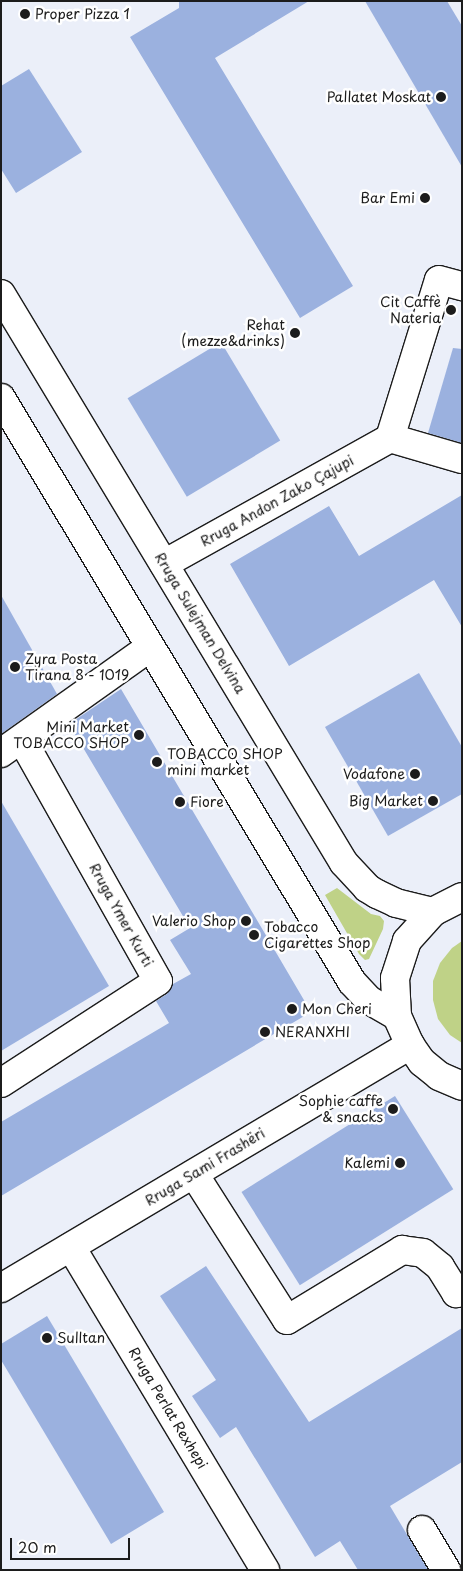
<!DOCTYPE html>
<html>
<head>
<meta charset="utf-8">
<style>
	body { margin:0 }
	#map { position:relative; width:463px; height:1571px; overflow:hidden; background:#ebeff9; font-family:"Playpen Sans",sans-serif }
	div>[style] { position:absolute }
	.green>* { inset:0; background:#bfd287 }
	.building>* { inset:0; background:#9bb1df; transform-origin:0 0 }
	.roads { filter:drop-shadow(1px 0 #1c1c1c) drop-shadow(-1px 0 #1c1c1c) drop-shadow(0 1px #1c1c1c) drop-shadow(0 -1px #1c1c1c) }
	.minor>* { height:28px; margin:-14px; padding:0 14px; transform-origin:14px; border-radius:14px; background:#fff }
	.secondary>* { height:28px; margin:-14px; padding:0 14px; transform-origin:14px; border-radius:14px; background:#fff }
	.dots>* { width:14px; height:14px; translate:-50% -50%; box-sizing:border-box; border:2px solid #fff; border-radius:50% }
	span { translate:-50% -50%; white-space:nowrap; text-align:center; line-height:1.15; -webkit-text-stroke:5px #fff; paint-order:stroke }
	.poi-label { font-size:14px; color:#1c1c1c }
	.left { translate:0 -50%; text-align:left }
	.right { translate:-100% -50%; text-align:right }
	.street-label { font-size:14px; color:#1c1c1c }
	.frame { position:absolute; inset:0; border:2px solid #1c1c1c; pointer-events:none }
	.scale { position:absolute; left:10px; top:1538px; width:120px; height:22px; box-sizing:border-box; border:2px solid #1c1c1c; border-top:0; padding-left:6px; font-size:15px; line-height:18px; white-space:nowrap; color:#1c1c1c; -webkit-text-stroke:4px #fff; paint-order:stroke }
</style>
</head>
<body>
<div id="map">
	<div class="green">
		<i style="clip-path:polygon(337px 888px,371px 914px,380px 916px,384px 921px,383px 929px,369px 959px,365px 960px,359px 954px,325px 895px)"></i>
		<i style="clip-path:polygon(462px 941px,462px 1043px,450px 1035px,438px 1019px,433px 1000px,433px 981px,440px 963px,452px 948px)"></i>
	</div>
	<div class="building">
		<i style="clip-path:polygon(179px 1px,309px 1px,215px 58px,353px 286px,300px 318px,130px 37px,179px 8px)"></i>
		<i style="clip-path:polygon(365px 1px,447px 1px,462px 26px,462px 167px)"></i>
		<i style="clip-path:polygon(29px 69px,82px 152px,16px 193px,1px 169px,1px 86px)"></i>
		<i style="left:221px;top:342px;width:115px;height:109px;rotate:59deg"></i>
		<i style="clip-path:polygon(453px 348px,462px 349px,462px 443px,428px 433px)"></i>
		<i style="clip-path:polygon(462px 495px,462px 627px,434px 580px,289px 666px,230px 564px,329px 506px,359px 556px)"></i>
		<i style="clip-path:polygon(1px 595px,57px 694px,1px 734px)"></i>
		<i style="clip-path:polygon(419px 673px,462px 747px,462px 794px,388px 836px,325px 727px)"></i>
		<i style="clip-path:polygon(121px 689px,311px 1012px,1px 1196px,1px 1122px,169px 1023px,156px 1001px,167px 994px,173px 984px,191px 974px,170px 940px,190px 928px,69px 724px)"></i>
		<i style="clip-path:polygon(1px 801px,109px 986px,1px 1051px)"></i>
		<i style="left:395px;top:1096px;width:110px;height:181px;rotate:58deg"></i>
		<i style="clip-path:polygon(206px 1266px,309px 1422px,462px 1328px,462px 1462px,390px 1506px,428px 1570px,358px 1570px,340px 1541px,315px 1557px,236px 1427px,220px 1438px,192px 1396px,216px 1380px,160px 1296px)"></i>
		<i style="clip-path:polygon(47px 1316px,164px 1512px,111px 1544px,1px 1360px,1px 1344px)"></i>
	</div>
	<div class="roads">
		<div class="minor">
			<i style="left:390px;top:438px;width:75px;rotate:16.3deg"></i>
			<i style="left:164px;top:564px;width:259px;rotate:-29.1deg"></i>
			<i style="left:390px;top:438px;width:165px;rotate:-72.8deg"></i>
			<i style="left:439px;top:280px;width:24px;rotate:15deg"></i>
			<i style="left:1px;top:753px;width:183px;rotate:-35.4deg"></i>
			<i style="left:1px;top:1083px;width:187px;rotate:-33deg"></i>
			<i style="left:158px;top:981px;width:277px;rotate:-119.4deg"></i>
			<i style="left:194px;top:1174px;width:173px;rotate:57.5deg"></i>
			<i style="left:287px;top:1320px;width:135px;rotate:-31.3deg"></i>
			<i style="left:402px;top:1250px;width:21px;rotate:8deg"></i>
			<i style="left:423px;top:1253px;width:22px;rotate:39deg"></i>
			<i style="left:440px;top:1267px;width:31px;rotate:58deg"></i>
			<i style="left:456px;top:1293px;width:6px;rotate:-18deg"></i>
			<i style="left:71px;top:1247px;width:377px;rotate:59deg"></i>
			<i style="left:422px;top:1530px;width:47px;rotate:59deg"></i>
		</div>
		<div class="secondary">
			<i style="left:1px;top:294px;width:664px;rotate:58.92deg"></i>
			<i style="left:344px;top:863px;width:34px;rotate:47deg"></i>
			<i style="left:367px;top:888px;width:12px;rotate:31deg"></i>
			<i style="left:377px;top:894px;width:21px;rotate:25deg"></i>
			<i style="left:396px;top:903px;width:38px;rotate:14deg"></i>
			<i style="left:1px;top:398px;width:681px;rotate:58.99deg"></i>
			<i style="left:352px;top:982px;width:25px;rotate:47deg"></i>
			<i style="left:369px;top:1000px;width:32px;rotate:30deg"></i>
			<i style="left:462px;top:897px;width:33px;rotate:153deg"></i>
			<i style="left:433px;top:912px;width:39px;rotate:132deg"></i>
			<i style="left:407px;top:941px;width:39px;rotate:108deg"></i>
			<i style="left:395px;top:978px;width:38px;rotate:87deg"></i>
			<i style="left:397px;top:1016px;width:32px;rotate:66deg"></i>
			<i style="left:410px;top:1045px;width:21px;rotate:55deg"></i>
			<i style="left:422px;top:1062px;width:22px;rotate:39deg"></i>
			<i style="left:439px;top:1076px;width:25px;rotate:23deg"></i>
			<i style="left:1px;top:1288px;width:476px;rotate:-30.7deg"></i>
		</div>
	</div>
	<div class="dots">
		<i style="left:25px;top:14px;background:#1c1c1c"></i>
		<i style="left:441px;top:97px;background:#1c1c1c"></i>
		<i style="left:425px;top:198px;background:#1c1c1c"></i>
		<i style="left:451px;top:310px;background:#1c1c1c"></i>
		<i style="left:295px;top:333px;background:#1c1c1c"></i>
		<i style="left:15px;top:667px;background:#1c1c1c"></i>
		<i style="left:139px;top:735px;background:#1c1c1c"></i>
		<i style="left:157px;top:762px;background:#1c1c1c"></i>
		<i style="left:415px;top:774px;background:#1c1c1c"></i>
		<i style="left:433px;top:801px;background:#1c1c1c"></i>
		<i style="left:180px;top:802px;background:#1c1c1c"></i>
		<i style="left:246px;top:921px;background:#1c1c1c"></i>
		<i style="left:254px;top:935px;background:#1c1c1c"></i>
		<i style="left:292px;top:1009px;background:#1c1c1c"></i>
		<i style="left:265px;top:1032px;background:#1c1c1c"></i>
		<i style="left:393px;top:1109px;background:#1c1c1c"></i>
		<i style="left:400px;top:1163px;background:#1c1c1c"></i>
		<i style="left:47px;top:1338px;background:#1c1c1c"></i>
	</div>
	<div class="poi-label">
		<span class="left" style="left:35px;top:14px">Proper Pizza 1</span>
		<span class="right" style="left:431px;top:97px">Pallatet Moskat</span>
		<span class="right" style="left:415px;top:198px">Bar Emi</span>
		<span class="right" style="left:441px;top:310px">Cit Caffè<br>Nateria</span>
		<span class="right" style="left:285px;top:333px">Rehat<br>(mezze&amp;drinks)</span>
		<span class="left" style="left:25px;top:667px">Zyra Posta<br>Tirana 8 - 1019</span>
		<span class="right" style="left:129px;top:735px">Mini Market<br>TOBACCO SHOP</span>
		<span class="left" style="left:167px;top:762px">TOBACCO SHOP<br>mini market</span>
		<span class="right" style="left:405px;top:774px">Vodafone</span>
		<span class="right" style="left:423px;top:801px">Big Market</span>
		<span class="left" style="left:190px;top:802px">Fiore</span>
		<span class="right" style="left:236px;top:921px">Valerio Shop</span>
		<span class="left" style="left:264px;top:935px">Tobacco<br>Cigarettes Shop</span>
		<span class="left" style="left:302px;top:1009px">Mon Cheri</span>
		<span class="left" style="left:275px;top:1032px">NERANXHI</span>
		<span class="right" style="left:383px;top:1109px">Sophie caffe<br>&amp; snacks</span>
		<span class="right" style="left:390px;top:1163px">Kalemi</span>
		<span class="left" style="left:57px;top:1338px">Sulltan</span>
	</div>
	<div class="street-label">
		<span style="left:277px;top:501px;rotate:-29deg">Rruga Andon Zako Çajupi</span>
		<span style="left:200px;top:623px;rotate:59deg">Rruga Sulejman Delvina</span>
		<span style="left:121px;top:915px;rotate:61deg">Rruga Ymer Kurti</span>
		<span style="left:205px;top:1167px;rotate:-31deg">Rruga Sami Frashëri</span>
		<span style="left:168px;top:1408px;rotate:59deg">Rruga Perlat Rexhepi</span>
	</div>
	<div class="frame"></div>
	<div class="scale">20 m</div>
</div>
</body>
</html>
